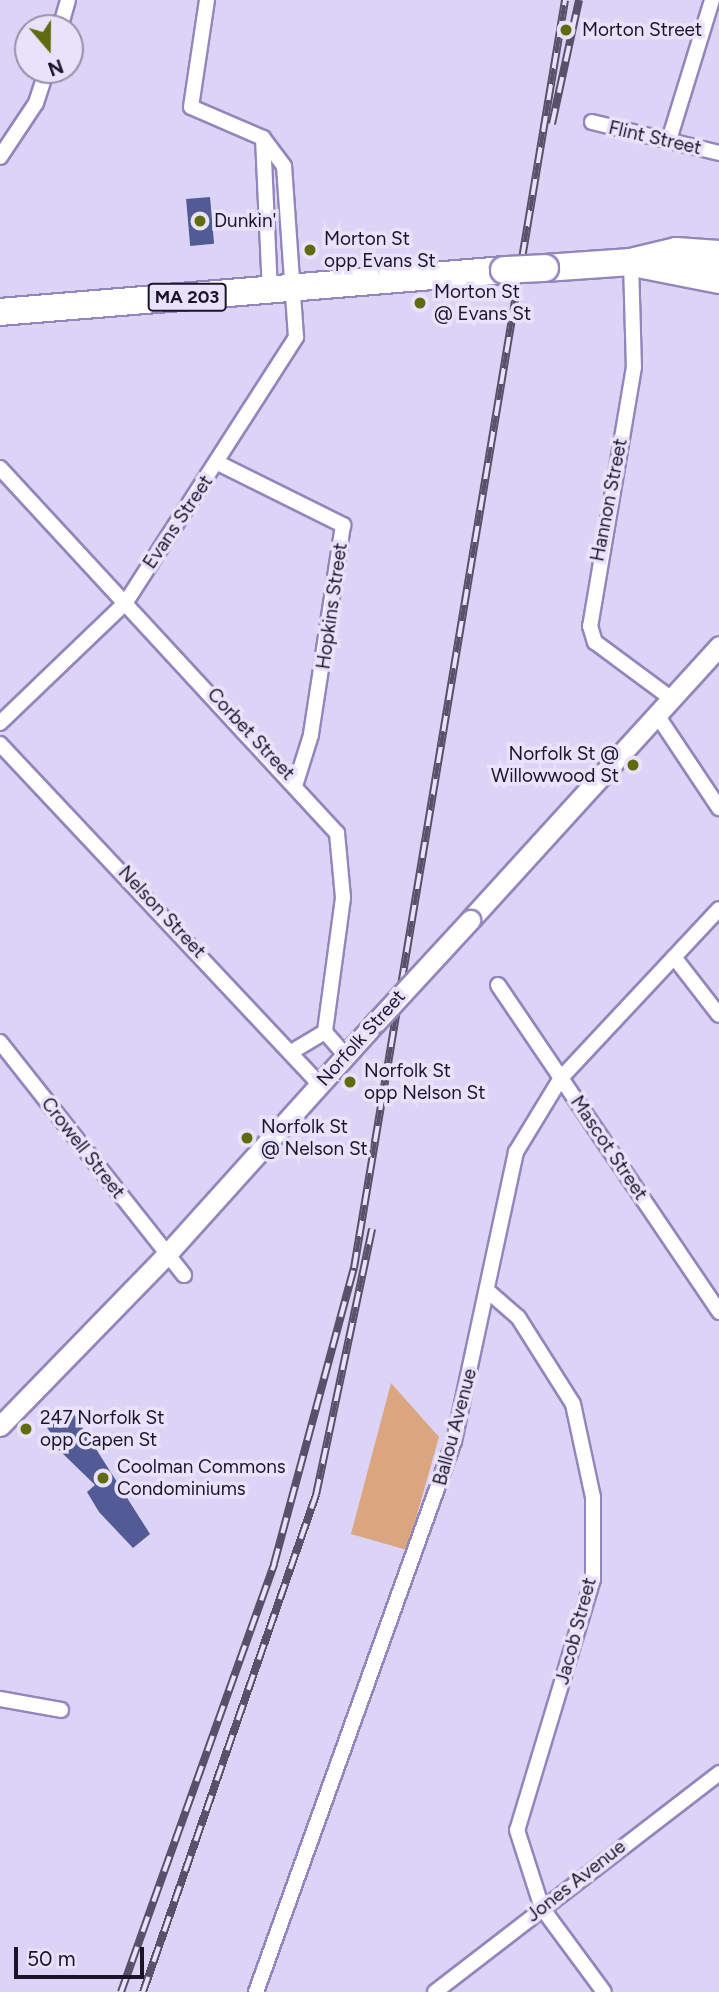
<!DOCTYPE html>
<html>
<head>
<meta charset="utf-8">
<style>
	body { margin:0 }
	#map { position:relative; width:719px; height:1992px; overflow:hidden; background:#dcd4f6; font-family:Figtree,sans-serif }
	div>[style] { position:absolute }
	.green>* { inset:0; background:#dba580 }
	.building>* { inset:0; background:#525b95; transform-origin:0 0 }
	.roads { filter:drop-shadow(2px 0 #9386bb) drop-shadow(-2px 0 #9386bb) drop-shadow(0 2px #9386bb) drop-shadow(0 -2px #9386bb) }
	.street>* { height:14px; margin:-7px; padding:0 7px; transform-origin:7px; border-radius:7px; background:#fff }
	.secondary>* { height:19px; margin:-9.5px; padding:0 9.5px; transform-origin:9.5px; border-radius:9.5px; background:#fff }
	.highway>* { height:26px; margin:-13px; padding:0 13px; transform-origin:13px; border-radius:13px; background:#fff }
	.rail>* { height:8px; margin-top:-4px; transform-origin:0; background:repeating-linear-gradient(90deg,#e8e3fa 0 16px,#575169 0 32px); box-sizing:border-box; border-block:2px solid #575169 }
	.bridges { filter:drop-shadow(2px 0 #9386bb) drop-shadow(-2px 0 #9386bb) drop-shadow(0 2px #9386bb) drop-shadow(0 -2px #9386bb) }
	.secondary-bridge>* { height:19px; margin:-9.5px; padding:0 9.5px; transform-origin:9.5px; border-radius:9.5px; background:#fff }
	.highway-bridge>* { height:26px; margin:-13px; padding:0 13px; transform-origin:13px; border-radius:13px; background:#fff }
	.dots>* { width:19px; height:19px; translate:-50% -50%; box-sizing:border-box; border:4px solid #e8e3fa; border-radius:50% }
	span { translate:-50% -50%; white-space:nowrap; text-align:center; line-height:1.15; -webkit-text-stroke:7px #e8e3fa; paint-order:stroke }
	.shield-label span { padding:2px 5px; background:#e8e3fa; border:2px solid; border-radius:5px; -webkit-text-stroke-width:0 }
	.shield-label { font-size:18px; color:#1b1529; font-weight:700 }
	.poi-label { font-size:19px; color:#1b1529 }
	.left { translate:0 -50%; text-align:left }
	.right { translate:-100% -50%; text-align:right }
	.street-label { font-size:19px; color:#1b1529 }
	.north { position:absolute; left:14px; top:14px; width:70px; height:70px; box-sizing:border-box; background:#e8e3fa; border:2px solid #9691a6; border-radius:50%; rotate:160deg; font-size:19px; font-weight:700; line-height:28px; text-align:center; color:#1b1529 }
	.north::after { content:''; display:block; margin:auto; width:24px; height:32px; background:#606a0e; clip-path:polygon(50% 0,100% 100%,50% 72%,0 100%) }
	.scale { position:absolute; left:14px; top:1947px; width:130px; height:32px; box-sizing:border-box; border:4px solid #1b1529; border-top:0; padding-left:9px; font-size:21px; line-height:24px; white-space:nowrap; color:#1b1529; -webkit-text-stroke:5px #e8e3fa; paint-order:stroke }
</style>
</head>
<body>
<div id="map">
	<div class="green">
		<i style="clip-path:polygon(391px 1383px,439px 1437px,407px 1550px,351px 1534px)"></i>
	</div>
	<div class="building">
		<i style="left:210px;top:197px;width:47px;height:24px;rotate:85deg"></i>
		<i style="clip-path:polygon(70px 1408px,150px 1534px,133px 1548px,99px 1512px,87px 1492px,95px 1485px,57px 1448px,61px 1445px,47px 1428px)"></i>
	</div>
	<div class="roads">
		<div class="street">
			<i style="left:60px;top:28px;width:29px;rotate:-74deg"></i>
			<i style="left:592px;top:122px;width:131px;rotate:13.7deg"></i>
			<i style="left:263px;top:138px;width:152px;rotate:87.4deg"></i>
			<i style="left:669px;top:140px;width:146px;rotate:-72.9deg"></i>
			<i style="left:0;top:157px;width:65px;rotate:-56.3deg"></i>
			<i style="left:36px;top:103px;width:35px;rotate:-72deg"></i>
			<i style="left:631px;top:262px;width:105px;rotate:88.4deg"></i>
			<i style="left:634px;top:367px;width:263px;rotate:99.6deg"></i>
			<i style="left:590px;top:626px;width:17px;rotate:73deg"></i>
			<i style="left:595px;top:642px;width:96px;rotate:36.5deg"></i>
			<i style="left:218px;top:463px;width:140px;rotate:26.4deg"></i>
			<i style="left:343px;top:525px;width:212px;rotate:98.7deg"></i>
			<i style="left:311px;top:735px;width:50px;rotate:107.4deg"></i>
			<i style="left:0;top:468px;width:497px;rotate:47.3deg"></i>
			<i style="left:337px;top:833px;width:65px;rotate:84.7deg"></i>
			<i style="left:343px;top:898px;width:135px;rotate:97.7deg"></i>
			<i style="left:325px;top:1032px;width:33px;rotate:49deg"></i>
			<i style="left:657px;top:715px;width:112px;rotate:56.3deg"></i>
			<i style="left:0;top:723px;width:175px;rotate:-43.8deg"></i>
			<i style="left:126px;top:602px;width:315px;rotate:-57.3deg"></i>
			<i style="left:296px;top:337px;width:171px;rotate:-94deg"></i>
			<i style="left:284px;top:166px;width:35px;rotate:-127deg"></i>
			<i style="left:263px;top:138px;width:78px;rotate:-156.7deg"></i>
			<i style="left:191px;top:107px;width:108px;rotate:-81.5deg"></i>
			<i style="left:0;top:744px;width:468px;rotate:46.8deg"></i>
			<i style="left:674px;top:957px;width:73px;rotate:52.2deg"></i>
			<i style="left:498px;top:985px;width:395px;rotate:55.9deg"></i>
			<i style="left:0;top:1042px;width:297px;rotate:51.7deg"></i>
			<i style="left:293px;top:1051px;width:37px;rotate:-31deg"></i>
			<i style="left:489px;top:1292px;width:38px;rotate:41deg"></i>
			<i style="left:518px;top:1317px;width:103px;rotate:57.7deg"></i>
			<i style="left:573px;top:1404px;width:95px;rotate:77.9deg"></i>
			<i style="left:593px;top:1497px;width:82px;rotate:90deg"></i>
			<i style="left:593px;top:1579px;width:262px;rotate:106.8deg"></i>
			<i style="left:517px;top:1830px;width:82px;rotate:72.2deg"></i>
			<i style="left:542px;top:1908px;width:104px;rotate:53.6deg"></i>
			<i style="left:0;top:1699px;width:62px;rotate:10.2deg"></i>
			<i style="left:256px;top:1992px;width:585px;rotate:-70.23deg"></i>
			<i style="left:454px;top:1441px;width:296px;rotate:-77.9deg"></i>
			<i style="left:516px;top:1152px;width:87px;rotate:-58.7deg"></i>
			<i style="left:561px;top:1078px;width:231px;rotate:-46.9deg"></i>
			<i style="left:435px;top:1992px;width:359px;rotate:-37.6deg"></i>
		</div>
		<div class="secondary">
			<i style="left:470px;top:920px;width:370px;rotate:-47.7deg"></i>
			<i style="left:0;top:1426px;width:240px;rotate:-45.8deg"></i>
			<i style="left:167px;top:1254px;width:312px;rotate:-48deg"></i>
		</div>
		<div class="highway">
			<i style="left:633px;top:263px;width:88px;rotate:11.2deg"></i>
			<i style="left:545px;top:268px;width:86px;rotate:-4deg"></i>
			<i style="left:631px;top:262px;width:46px;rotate:-13.7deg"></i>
			<i style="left:676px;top:251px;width:43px;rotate:4deg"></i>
			<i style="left:0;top:312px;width:506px;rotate:-4.76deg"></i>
		</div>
	</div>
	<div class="rail">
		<i style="left:552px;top:124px;width:127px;rotate:-77.7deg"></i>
		<i style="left:121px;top:1992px;width:455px;rotate:-70.3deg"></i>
		<i style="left:274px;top:1564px;width:307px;rotate:-74.9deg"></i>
		<i style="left:354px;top:1268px;width:1285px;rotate:-80.55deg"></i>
		<i style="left:143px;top:1992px;width:526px;rotate:-70.81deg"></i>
		<i style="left:316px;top:1495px;width:272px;rotate:-78.1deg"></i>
	</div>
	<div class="bridges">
		<div class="secondary-bridge">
			<i style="left:376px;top:1022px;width:139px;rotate:-47.3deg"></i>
		</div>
		<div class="highway-bridge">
			<i style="left:504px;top:270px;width:41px;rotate:-2.8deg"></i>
		</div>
	</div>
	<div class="dots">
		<i style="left:566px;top:30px;background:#606a0e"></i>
		<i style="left:200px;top:221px;background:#606a0e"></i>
		<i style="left:310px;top:250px;background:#606a0e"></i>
		<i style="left:420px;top:303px;background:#606a0e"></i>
		<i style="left:633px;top:765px;background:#606a0e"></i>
		<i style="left:350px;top:1082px;background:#606a0e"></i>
		<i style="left:247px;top:1138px;background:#606a0e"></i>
		<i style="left:26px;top:1429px;background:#606a0e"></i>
		<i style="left:103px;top:1478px;background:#606a0e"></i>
	</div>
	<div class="shield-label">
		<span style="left:187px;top:297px">MA 203</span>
	</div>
	<div class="poi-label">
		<span class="left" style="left:582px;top:30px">Morton Street</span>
		<span class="left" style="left:214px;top:221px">Dunkin'</span>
		<span class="left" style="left:324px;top:250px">Morton St<br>opp Evans St</span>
		<span class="left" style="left:434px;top:303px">Morton St<br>@ Evans St</span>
		<span class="right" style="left:619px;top:765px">Norfolk St @<br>Willowwood St</span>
		<span class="left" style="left:364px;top:1082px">Norfolk St<br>opp Nelson St</span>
		<span class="left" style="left:261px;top:1138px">Norfolk St<br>@ Nelson St</span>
		<span class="left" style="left:40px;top:1429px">247 Norfolk St<br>opp Capen St</span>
		<span class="left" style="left:117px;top:1478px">Coolman Commons<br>Condominiums</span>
	</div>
	<div class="street-label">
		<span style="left:655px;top:138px;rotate:13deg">Flint Street</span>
		<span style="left:609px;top:500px;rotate:-79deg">Hannon Street</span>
		<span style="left:178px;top:522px;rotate:-56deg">Evans Street</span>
		<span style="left:332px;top:606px;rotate:-82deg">Hopkins Street</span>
		<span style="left:251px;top:734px;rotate:47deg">Corbet Street</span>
		<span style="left:162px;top:912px;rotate:47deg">Nelson Street</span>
		<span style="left:361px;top:1038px;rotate:-48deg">Norfolk Street</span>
		<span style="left:83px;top:1148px;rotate:52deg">Crowell Street</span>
		<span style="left:609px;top:1148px;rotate:56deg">Mascot Street</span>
		<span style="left:455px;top:1427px;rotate:-75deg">Ballou Avenue</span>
		<span style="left:576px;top:1631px;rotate:-75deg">Jacob Street</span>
		<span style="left:576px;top:1881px;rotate:-38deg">Jones Avenue</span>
	</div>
	<div class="north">N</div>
	<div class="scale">50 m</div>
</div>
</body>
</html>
